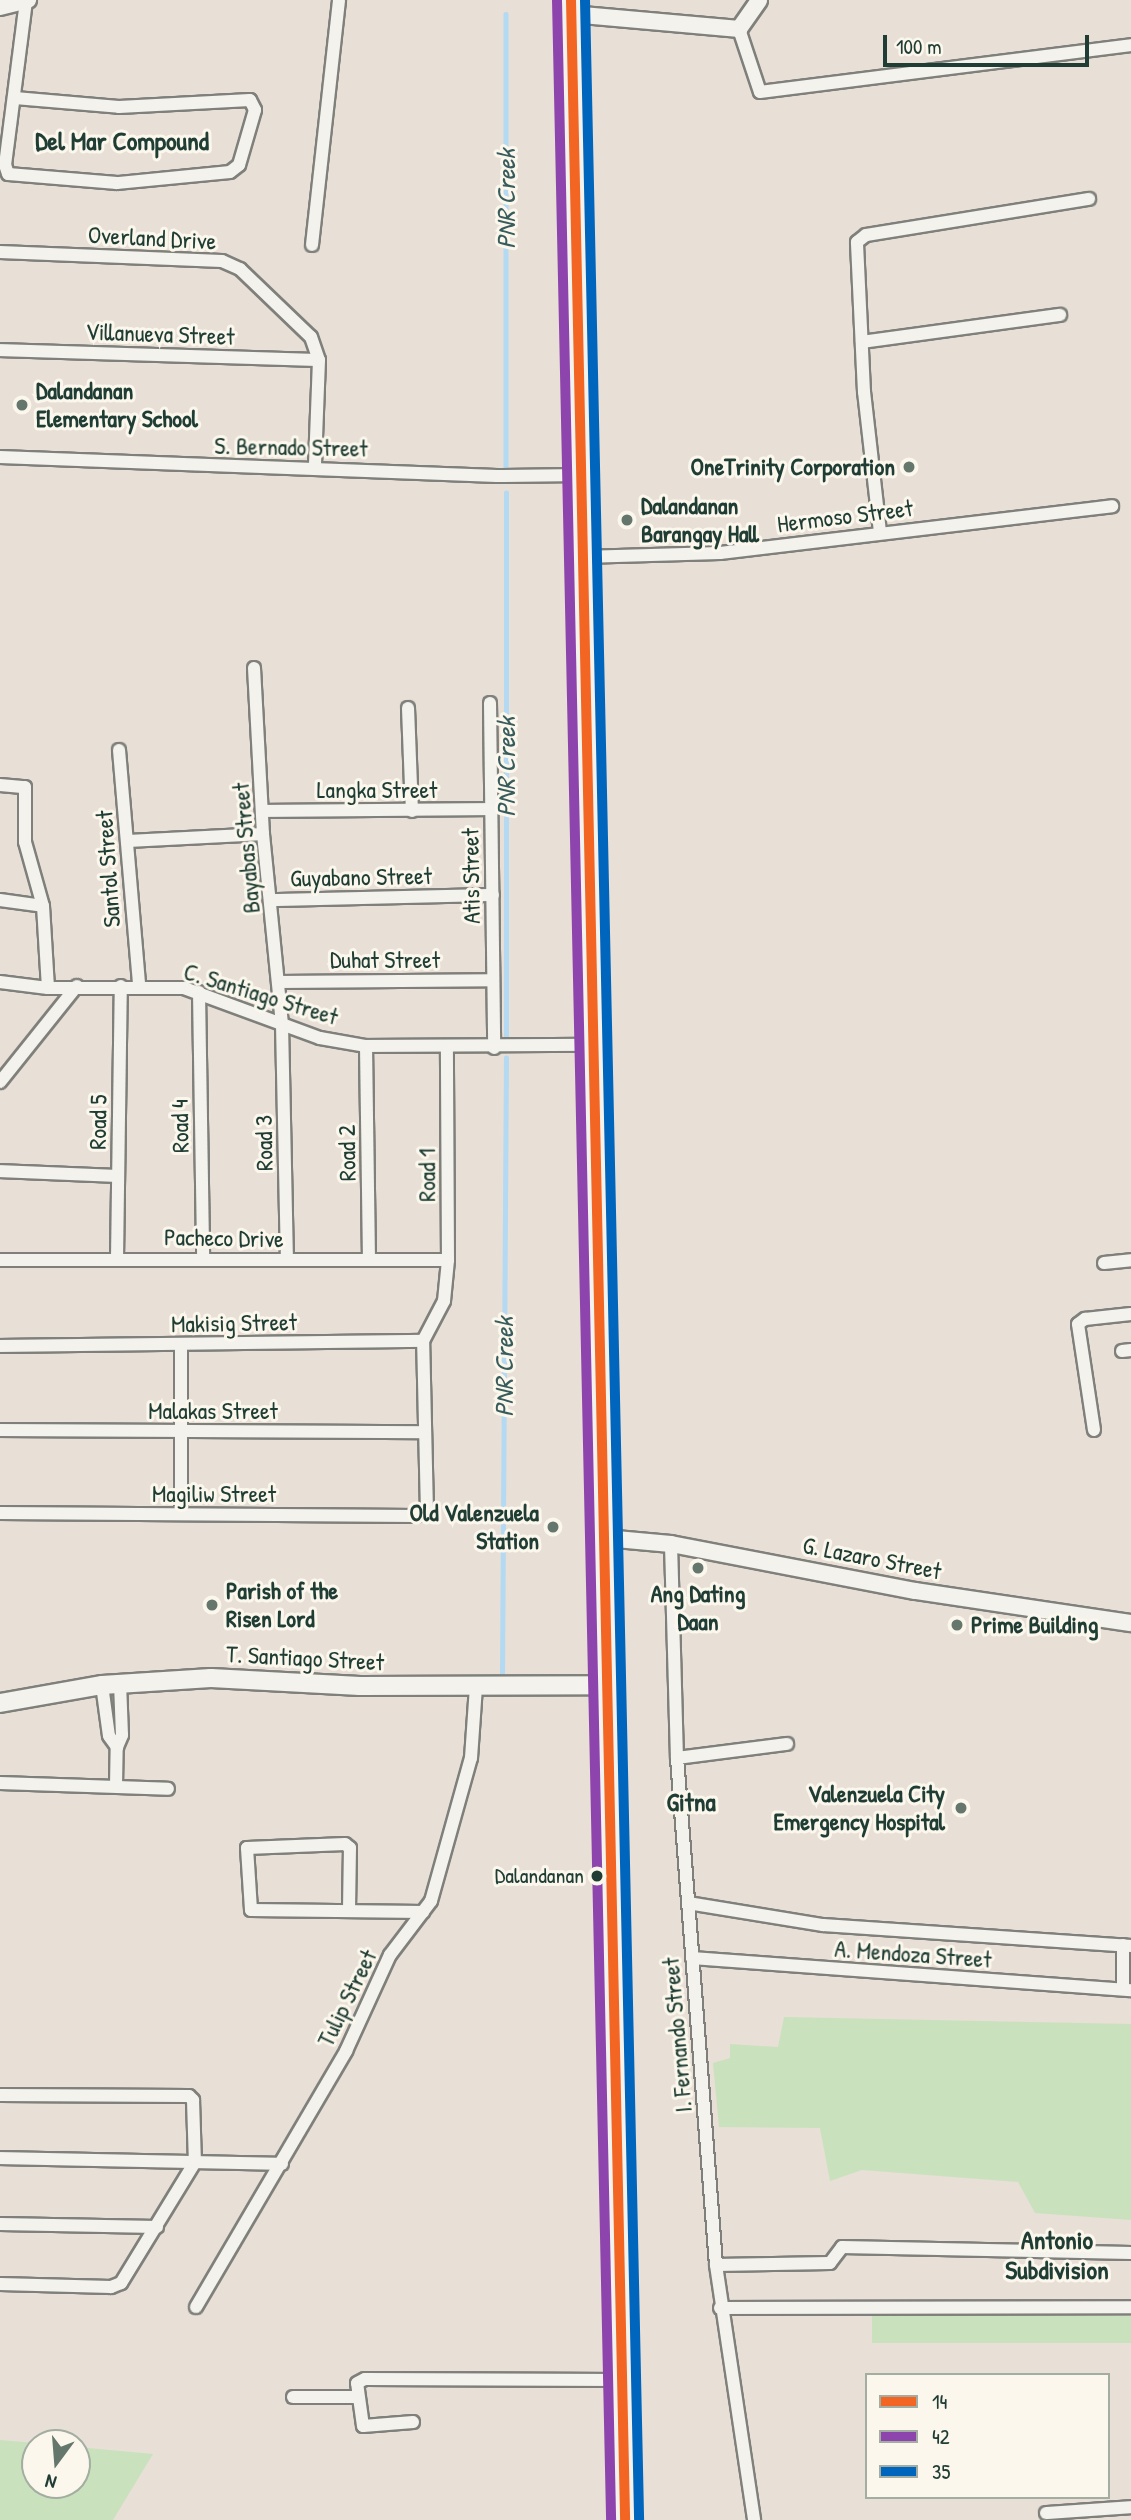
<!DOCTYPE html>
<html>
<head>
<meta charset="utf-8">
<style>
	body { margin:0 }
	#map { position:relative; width:1131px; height:2520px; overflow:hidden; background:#e8dfd6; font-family:"Patrick Hand",sans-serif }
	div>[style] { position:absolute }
	.green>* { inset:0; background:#c9e2bd; transform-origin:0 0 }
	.stream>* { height:4.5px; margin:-2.25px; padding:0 2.25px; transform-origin:2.25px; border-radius:2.25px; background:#b4d9f2 }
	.roads { filter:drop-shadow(2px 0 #7f807b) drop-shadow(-2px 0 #7f807b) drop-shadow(0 2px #7f807b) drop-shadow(0 -2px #7f807b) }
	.minor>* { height:12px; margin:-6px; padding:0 6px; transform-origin:6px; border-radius:6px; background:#f4f2ed }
	.tertiary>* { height:16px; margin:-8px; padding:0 8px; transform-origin:8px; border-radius:8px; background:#f4f2ed }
	.secondary>* { height:18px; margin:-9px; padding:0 9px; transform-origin:9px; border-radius:9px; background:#f4f2ed }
	.trunk>* { height:21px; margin:-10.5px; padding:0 10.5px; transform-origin:10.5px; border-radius:10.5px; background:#f4f2ed }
	.bus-1>* { height:10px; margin:-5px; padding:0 5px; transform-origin:5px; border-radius:5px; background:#f26522 }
	.bus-2>* { height:10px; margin:-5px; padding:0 5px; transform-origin:5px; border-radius:5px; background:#8e44ad }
	.bus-3>* { height:10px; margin:-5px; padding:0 5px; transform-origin:5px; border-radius:5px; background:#0065bd }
	.dots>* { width:19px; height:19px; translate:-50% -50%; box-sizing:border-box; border:4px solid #fbf7ec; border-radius:50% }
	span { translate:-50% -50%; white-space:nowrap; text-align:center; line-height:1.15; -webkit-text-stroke:6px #fbf7ec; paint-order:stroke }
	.bus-label { font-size:22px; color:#1f3d34 }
	.right { translate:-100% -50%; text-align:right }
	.street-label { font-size:24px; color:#1f3d34 }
	.poi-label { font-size:24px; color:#1f3d34; font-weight:700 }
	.left { translate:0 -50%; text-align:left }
	.neighbourhood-label { font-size:26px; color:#1f3d34; font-weight:700 }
	.water-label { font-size:26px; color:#385c5c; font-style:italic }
	.legend { position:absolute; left:865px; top:2373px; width:245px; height:126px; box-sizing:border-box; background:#fbf7ec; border:2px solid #a3ada2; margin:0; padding:9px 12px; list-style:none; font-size:21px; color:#1f3d34 }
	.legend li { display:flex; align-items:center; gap:14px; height:35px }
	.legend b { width:35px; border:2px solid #a3ada2 }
	.north { position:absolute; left:21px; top:2429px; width:70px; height:70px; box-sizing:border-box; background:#fbf7ec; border:2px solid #a3ada2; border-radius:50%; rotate:196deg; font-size:19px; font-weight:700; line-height:28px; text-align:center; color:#1f3d34 }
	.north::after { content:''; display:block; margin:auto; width:24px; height:32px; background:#65766d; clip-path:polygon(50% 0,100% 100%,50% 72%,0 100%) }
	.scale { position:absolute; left:883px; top:35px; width:206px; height:32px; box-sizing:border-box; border:4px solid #1f3d34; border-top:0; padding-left:9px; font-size:21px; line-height:24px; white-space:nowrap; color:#1f3d34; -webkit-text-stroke:5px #fbf7ec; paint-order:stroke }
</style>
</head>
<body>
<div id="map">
	<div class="green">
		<i style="clip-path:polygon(784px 2017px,1131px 2024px,1131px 2220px,1035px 2213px,1018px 2182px,862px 2170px,830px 2181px,820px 2128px,719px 2127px,713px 2063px,730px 2058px,730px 2044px,778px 2047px)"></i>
		<i style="left:1131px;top:2316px;width:27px;height:259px;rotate:90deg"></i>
		<i style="clip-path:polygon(0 2440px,35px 2443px,35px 2485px,77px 2485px,77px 2447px,153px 2454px,113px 2520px,0 2520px)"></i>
	</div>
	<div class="stream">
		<i style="left:506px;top:14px;width:454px;rotate:90deg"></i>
		<i style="left:506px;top:1041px;width:548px;rotate:-90deg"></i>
		<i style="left:502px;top:1676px;width:618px;rotate:-89.63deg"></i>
	</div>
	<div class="roads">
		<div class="minor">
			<i style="left:739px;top:29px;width:66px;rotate:71.6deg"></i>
			<i style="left:760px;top:92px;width:374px;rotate:-7.2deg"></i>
			<i style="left:15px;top:98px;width:104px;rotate:4.9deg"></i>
			<i style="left:119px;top:107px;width:131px;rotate:-3.1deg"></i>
			<i style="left:250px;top:100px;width:11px;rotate:63deg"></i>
			<i style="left:255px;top:110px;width:57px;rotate:106.2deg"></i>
			<i style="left:239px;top:165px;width:11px;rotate:142deg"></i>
			<i style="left:230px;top:172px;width:114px;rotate:174.4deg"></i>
			<i style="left:117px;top:183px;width:109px;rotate:-175.3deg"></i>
			<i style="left:8px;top:174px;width:9px;rotate:-108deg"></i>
			<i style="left:5px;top:165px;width:165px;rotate:-82.7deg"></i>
			<i style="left:312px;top:245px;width:246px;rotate:-83.7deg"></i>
			<i style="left:0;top:252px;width:222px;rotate:2.3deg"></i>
			<i style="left:222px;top:261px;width:20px;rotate:24deg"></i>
			<i style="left:240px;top:269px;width:98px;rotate:43.8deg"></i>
			<i style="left:311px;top:337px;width:24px;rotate:71deg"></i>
			<i style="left:319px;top:360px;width:106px;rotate:92.2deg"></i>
			<i style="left:862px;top:342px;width:200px;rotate:-7.8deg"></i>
			<i style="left:0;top:350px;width:319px;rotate:1.8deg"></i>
			<i style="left:0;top:457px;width:497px;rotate:2.2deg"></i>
			<i style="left:497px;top:476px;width:84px;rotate:-0.7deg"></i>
			<i style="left:880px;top:532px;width:141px;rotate:-96.5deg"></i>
			<i style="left:864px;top:392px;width:150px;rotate:-92.7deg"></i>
			<i style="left:857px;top:242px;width:11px;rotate:-38deg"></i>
			<i style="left:866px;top:235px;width:226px;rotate:-9.2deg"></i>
			<i style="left:582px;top:557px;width:138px;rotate:-1.7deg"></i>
			<i style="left:720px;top:553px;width:395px;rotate:-6.8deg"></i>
			<i style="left:254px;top:668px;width:166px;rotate:86.9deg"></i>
			<i style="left:263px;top:834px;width:191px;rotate:84.3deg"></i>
			<i style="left:282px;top:1024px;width:236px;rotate:88.8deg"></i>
			<i style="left:490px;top:703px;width:345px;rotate:89.3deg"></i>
			<i style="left:408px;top:708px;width:103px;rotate:87.8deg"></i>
			<i style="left:119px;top:750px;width:236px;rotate:85.1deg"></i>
			<i style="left:0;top:785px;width:25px;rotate:5deg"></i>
			<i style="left:25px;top:787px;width:55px;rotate:90deg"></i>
			<i style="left:25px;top:842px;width:66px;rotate:74.3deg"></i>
			<i style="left:43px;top:906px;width:82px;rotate:86.5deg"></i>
			<i style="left:263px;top:811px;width:228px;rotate:-0.5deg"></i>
			<i style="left:129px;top:841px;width:134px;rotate:-3deg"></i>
			<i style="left:0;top:900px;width:43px;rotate:7.9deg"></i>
			<i style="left:273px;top:900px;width:220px;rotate:-1.3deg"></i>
			<i style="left:0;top:982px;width:48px;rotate:7.1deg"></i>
			<i style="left:48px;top:988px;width:136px"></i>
			<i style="left:184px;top:988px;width:145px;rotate:20.2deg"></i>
			<i style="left:320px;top:1038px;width:47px;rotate:9.9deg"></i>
			<i style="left:366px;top:1046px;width:227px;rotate:-0.3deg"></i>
			<i style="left:279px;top:982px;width:213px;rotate:-0.5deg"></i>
			<i style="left:199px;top:992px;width:267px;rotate:89.1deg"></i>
			<i style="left:366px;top:1046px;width:214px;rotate:89.2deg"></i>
			<i style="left:0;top:1082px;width:123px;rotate:-51.3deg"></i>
			<i style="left:0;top:1171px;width:118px;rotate:2.4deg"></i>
			<i style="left:117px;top:1259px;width:273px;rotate:-89.2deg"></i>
			<i style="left:0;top:1260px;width:448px"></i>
			<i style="left:1104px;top:1263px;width:27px;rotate:-6deg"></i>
			<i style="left:423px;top:1341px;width:45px;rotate:-62.3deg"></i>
			<i style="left:444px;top:1301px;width:41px;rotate:-84.4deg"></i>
			<i style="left:448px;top:1260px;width:211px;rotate:-90.3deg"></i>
			<i style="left:0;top:1346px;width:423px;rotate:-0.7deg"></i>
			<i style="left:1122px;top:1351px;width:9px;rotate:-6deg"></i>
			<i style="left:0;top:1430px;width:425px;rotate:0.3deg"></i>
			<i style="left:1094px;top:1430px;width:107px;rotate:-98.6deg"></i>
			<i style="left:1078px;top:1324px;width:9px;rotate:-36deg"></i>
			<i style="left:1085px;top:1319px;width:46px;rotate:-6.2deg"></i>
			<i style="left:0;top:1513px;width:415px;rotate:0.4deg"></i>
			<i style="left:415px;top:1516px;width:13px;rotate:-18deg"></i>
			<i style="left:427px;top:1512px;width:171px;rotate:-91.3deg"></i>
			<i style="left:181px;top:1514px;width:169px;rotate:-90deg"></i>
			<i style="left:671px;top:1544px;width:214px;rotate:88.4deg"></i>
			<i style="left:677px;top:1758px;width:508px;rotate:85.6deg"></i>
			<i style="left:716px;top:2265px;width:258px;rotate:81.5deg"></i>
			<i style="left:102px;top:1685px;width:51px;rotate:82.2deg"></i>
			<i style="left:109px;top:1736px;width:14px;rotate:54deg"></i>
			<i style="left:677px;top:1758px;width:111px;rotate:-7.3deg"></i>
			<i style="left:0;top:1783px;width:168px;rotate:2deg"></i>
			<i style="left:116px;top:1786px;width:39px;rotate:-89deg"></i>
			<i style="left:117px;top:1747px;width:13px;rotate:-67deg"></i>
			<i style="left:122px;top:1735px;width:52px;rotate:-92.2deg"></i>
			<i style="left:688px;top:1903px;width:137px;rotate:9.3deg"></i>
			<i style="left:823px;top:1925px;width:309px;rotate:3.9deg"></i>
			<i style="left:349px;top:1910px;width:62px;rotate:-89.1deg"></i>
			<i style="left:350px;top:1848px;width:6px;rotate:-141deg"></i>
			<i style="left:345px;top:1844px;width:98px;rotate:177.7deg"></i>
			<i style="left:247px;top:1848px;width:62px;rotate:86.3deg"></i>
			<i style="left:251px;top:1910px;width:172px;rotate:0.7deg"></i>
			<i style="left:692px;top:1958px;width:440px;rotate:4.2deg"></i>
			<i style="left:1123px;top:1989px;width:44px;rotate:-90deg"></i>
			<i style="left:0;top:2095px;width:189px;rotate:0.3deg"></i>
			<i style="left:189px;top:2096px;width:6px;rotate:45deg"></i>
			<i style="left:193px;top:2100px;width:62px;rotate:88.2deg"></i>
			<i style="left:195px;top:2162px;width:142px;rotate:121.4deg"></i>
			<i style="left:121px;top:2283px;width:11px;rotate:158deg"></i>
			<i style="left:111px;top:2287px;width:111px;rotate:-178.5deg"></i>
			<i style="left:0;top:2158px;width:282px;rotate:1.2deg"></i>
			<i style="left:0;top:2224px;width:157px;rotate:1.1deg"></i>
			<i style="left:716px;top:2265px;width:114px;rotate:-1deg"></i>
			<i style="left:830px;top:2263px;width:20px;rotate:-53deg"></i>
			<i style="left:842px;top:2247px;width:289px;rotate:1.2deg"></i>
			<i style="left:196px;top:2307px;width:297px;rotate:-59.6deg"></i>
			<i style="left:346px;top:2051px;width:106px;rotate:-65.4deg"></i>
			<i style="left:390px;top:1955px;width:68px;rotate:-52.8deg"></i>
			<i style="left:431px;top:1901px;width:148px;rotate:-74.4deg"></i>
			<i style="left:471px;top:1758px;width:71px;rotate:-86deg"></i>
			<i style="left:720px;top:2308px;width:411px;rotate:-0.1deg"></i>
			<i style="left:293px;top:2397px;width:64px"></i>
			<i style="left:413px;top:2422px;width:50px;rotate:175.4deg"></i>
			<i style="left:363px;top:2426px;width:43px;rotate:-97.9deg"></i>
			<i style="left:357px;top:2383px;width:9px;rotate:-27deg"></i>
			<i style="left:365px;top:2379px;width:255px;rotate:0.2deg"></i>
			<i style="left:1046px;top:2513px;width:85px;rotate:-4deg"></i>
		</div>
		<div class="tertiary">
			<i style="left:0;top:7px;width:29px;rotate:-14deg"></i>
			<i style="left:571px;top:14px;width:169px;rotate:5.1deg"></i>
			<i style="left:739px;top:29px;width:35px;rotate:-55deg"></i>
			<i style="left:605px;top:1538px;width:66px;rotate:5.2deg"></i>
			<i style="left:671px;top:1544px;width:249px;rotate:10.9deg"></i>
			<i style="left:916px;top:1591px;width:217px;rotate:8.5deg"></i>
		</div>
		<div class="secondary">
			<i style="left:0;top:1703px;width:104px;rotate:-10deg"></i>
			<i style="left:102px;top:1685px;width:109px;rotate:-3.7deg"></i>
			<i style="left:211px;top:1678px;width:149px;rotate:3.1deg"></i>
			<i style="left:360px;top:1686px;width:249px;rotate:-0.2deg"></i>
		</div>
		<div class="trunk">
			<i style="left:571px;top:0;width:2521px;rotate:88.77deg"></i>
		</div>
	</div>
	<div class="bus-1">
		<i style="left:571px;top:0;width:2521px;rotate:88.77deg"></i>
	</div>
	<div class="bus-2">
		<i style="left:557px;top:0;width:2521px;rotate:88.77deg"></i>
	</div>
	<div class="bus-3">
		<i style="left:585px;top:0;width:2521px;rotate:88.77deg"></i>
	</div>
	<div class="dots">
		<i style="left:22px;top:405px;background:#65766d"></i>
		<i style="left:909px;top:467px;background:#65766d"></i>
		<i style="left:627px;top:520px;background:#65766d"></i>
		<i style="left:553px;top:1527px;background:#65766d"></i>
		<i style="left:698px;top:1568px;background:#65766d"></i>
		<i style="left:212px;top:1605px;background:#65766d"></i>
		<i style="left:957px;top:1625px;background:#65766d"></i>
		<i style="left:961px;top:1808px;background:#65766d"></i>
		<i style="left:597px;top:1876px;background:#1f3d34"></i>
	</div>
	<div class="bus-label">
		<span class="right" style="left:584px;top:1876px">Dalandanan</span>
	</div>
	<div class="street-label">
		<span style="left:152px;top:238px;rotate:3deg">Overland Drive</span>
		<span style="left:160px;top:334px;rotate:2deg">Villanueva Street</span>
		<span style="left:291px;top:447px;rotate:1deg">S. Bernado Street</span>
		<span style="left:845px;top:516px;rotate:-7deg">Hermoso Street</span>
		<span style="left:377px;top:790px">Langka Street</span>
		<span style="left:246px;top:848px;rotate:-95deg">Bayabas Street</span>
		<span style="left:108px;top:869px;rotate:-94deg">Santol Street</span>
		<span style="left:471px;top:876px;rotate:-91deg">Atis Street</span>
		<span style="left:361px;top:877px;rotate:-1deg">Guyabano Street</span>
		<span style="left:385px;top:960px">Duhat Street</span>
		<span style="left:261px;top:994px;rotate:17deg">C. Santiago Street</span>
		<span style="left:98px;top:1122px;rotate:-89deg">Road 5</span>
		<span style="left:180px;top:1126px;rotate:-91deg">Road 4</span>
		<span style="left:264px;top:1143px;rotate:-91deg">Road 3</span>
		<span style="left:347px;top:1153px;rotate:-91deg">Road 2</span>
		<span style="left:427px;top:1175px;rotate:-90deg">Road 1</span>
		<span style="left:224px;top:1238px;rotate:1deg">Pacheco Drive</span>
		<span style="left:234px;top:1323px;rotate:-1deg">Makisig Street</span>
		<span style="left:213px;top:1411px">Malakas Street</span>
		<span style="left:214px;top:1494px">Magiliw Street</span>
		<span style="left:872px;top:1558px;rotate:11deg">G. Lazaro Street</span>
		<span style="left:305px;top:1658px;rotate:3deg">T. Santiago Street</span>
		<span style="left:913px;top:1954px;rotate:4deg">A. Mendoza Street</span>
		<span style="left:347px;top:1998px;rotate:-64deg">Tulip Street</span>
		<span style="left:677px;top:2035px;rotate:-95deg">I. Fernando Street</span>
	</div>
	<div class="poi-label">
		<span class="left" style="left:36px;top:405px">Dalandanan<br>Elementary School</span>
		<span class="right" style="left:895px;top:467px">OneTrinity Corporation</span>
		<span class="left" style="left:641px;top:520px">Dalandanan<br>Barangay Hall</span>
		<span class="right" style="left:539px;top:1527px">Old Valenzuela<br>Station</span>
		<span class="left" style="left:226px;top:1605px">Parish of the<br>Risen Lord</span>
		<span style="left:698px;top:1608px">Ang Dating<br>Daan</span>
		<span class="left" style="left:971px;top:1625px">Prime Building</span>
		<span class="right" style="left:945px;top:1808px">Valenzuela City<br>Emergency Hospital</span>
	</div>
	<div class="neighbourhood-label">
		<span style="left:122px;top:141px">Del Mar Compound</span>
		<span style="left:691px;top:1802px">Gitna</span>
		<span style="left:1057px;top:2255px">Antonio<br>Subdivision</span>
	</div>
	<div class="water-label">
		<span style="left:506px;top:199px;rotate:-90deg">PNR Creek</span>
		<span style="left:506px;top:767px;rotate:-90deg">PNR Creek</span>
		<span style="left:504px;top:1367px;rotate:-90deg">PNR Creek</span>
	</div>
	<ul class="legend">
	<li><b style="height:9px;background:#f26522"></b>14</li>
	<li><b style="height:9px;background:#8e44ad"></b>42</li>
	<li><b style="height:9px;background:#0065bd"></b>35</li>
	</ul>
	<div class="north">N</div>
	<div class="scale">100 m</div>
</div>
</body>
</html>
